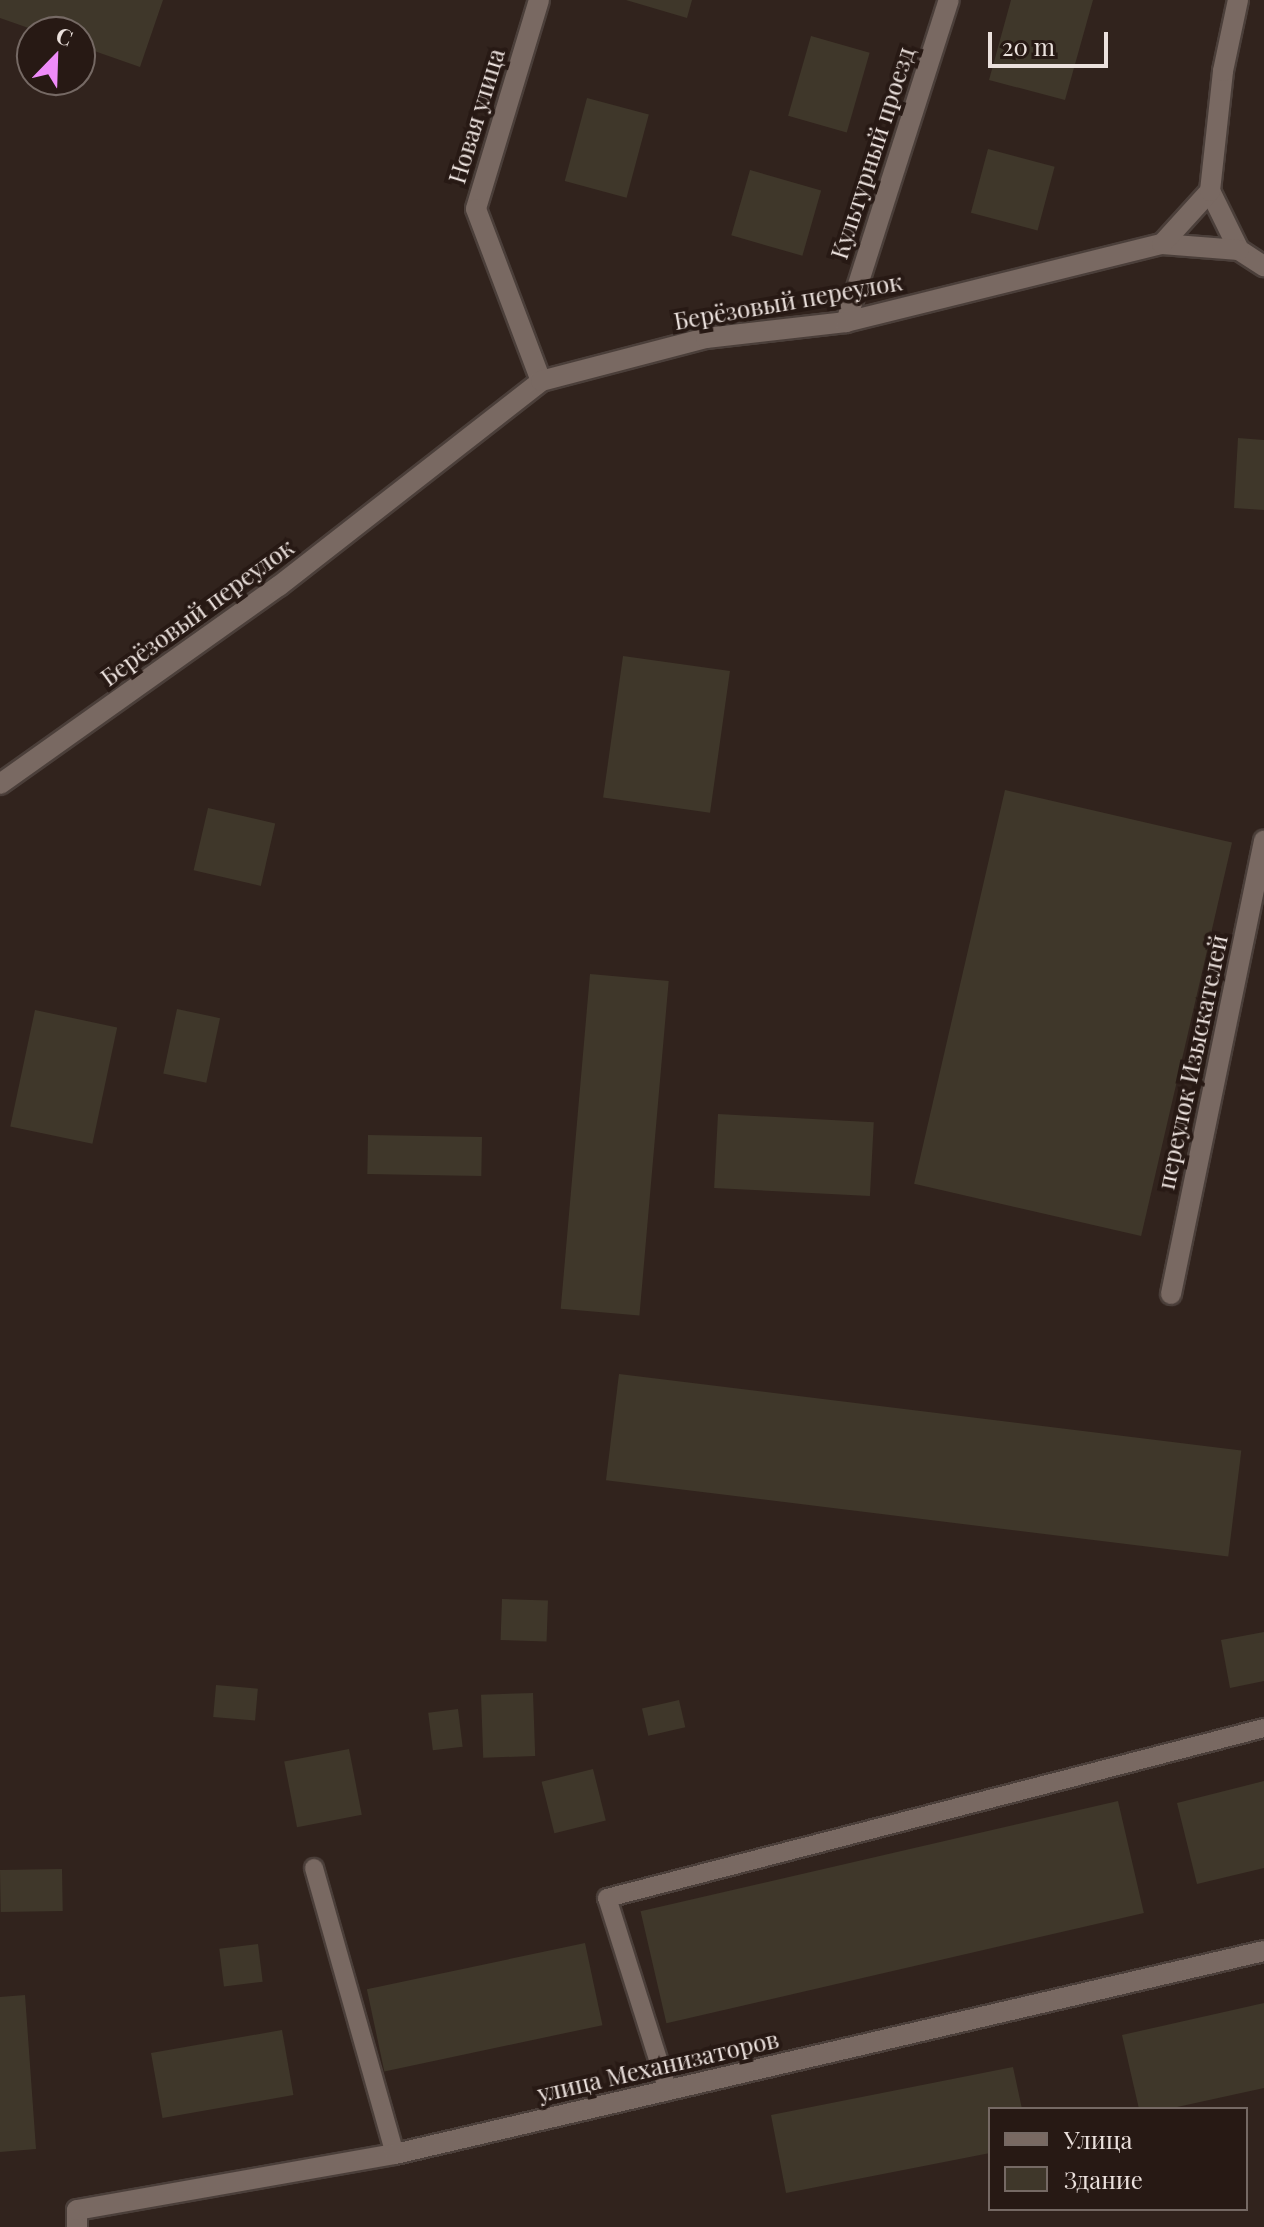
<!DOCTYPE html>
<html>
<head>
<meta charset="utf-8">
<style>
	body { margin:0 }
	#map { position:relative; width:1264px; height:2227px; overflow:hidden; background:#31231d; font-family:"Playfair Display",serif }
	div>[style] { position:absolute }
	.building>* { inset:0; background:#3f372a; transform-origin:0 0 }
	.roads { filter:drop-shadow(2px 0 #4b3f3a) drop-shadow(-2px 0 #4b3f3a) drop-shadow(0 2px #4b3f3a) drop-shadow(0 -2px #4b3f3a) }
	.service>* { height:18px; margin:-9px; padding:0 9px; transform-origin:9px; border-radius:9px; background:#796962 }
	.minor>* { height:20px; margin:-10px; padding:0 10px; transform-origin:10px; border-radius:10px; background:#796962 }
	span { translate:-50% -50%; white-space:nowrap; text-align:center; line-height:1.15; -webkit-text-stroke:8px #271914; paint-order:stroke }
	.street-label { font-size:24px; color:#ebe1dd }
	.legend { position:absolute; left:988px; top:2107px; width:260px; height:104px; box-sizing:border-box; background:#271914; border:2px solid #756964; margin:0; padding:10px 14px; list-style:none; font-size:24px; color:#ebe1dd }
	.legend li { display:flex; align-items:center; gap:16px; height:40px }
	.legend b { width:40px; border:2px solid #756964 }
	.north { position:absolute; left:16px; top:16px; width:80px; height:80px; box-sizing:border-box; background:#271914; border:2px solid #756964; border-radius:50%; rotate:23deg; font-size:22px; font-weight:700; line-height:32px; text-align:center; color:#ebe1dd }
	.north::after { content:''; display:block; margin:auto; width:28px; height:36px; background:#ee8bf8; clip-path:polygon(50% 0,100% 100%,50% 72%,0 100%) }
	.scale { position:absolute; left:988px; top:32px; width:120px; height:36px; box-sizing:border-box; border:4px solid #ebe1dd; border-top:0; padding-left:10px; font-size:24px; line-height:28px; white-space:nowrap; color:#ebe1dd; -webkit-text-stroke:6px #271914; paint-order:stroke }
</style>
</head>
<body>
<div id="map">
	<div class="building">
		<i style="clip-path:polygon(0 0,163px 0,140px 67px,80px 46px,80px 32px,40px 32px,0 18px)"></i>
		<i style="clip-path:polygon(626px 0,692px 0,687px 18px)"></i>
		<i style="clip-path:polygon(1011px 0,1093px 0,1065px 100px,989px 80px)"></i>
		<i style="left:811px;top:36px;width:61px;height:83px;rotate:16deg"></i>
		<i style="left:587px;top:98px;width:64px;height:86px;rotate:15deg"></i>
		<i style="left:988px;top:149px;width:69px;height:66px;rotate:15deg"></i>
		<i style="left:750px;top:170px;width:74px;height:68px;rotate:16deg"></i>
		<i style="clip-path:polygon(1238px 438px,1264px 440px,1264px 510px,1234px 508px)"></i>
		<i style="left:623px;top:656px;width:108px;height:143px;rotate:8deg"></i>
		<i style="left:1005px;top:790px;width:233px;height:404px;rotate:13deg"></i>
		<i style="left:208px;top:808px;width:69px;height:64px;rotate:13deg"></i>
		<i style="left:590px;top:974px;width:79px;height:336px;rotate:5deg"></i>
		<i style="left:177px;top:1009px;width:44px;height:66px;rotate:12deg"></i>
		<i style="left:35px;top:1010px;width:84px;height:119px;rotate:12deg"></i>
		<i style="left:718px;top:1114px;width:156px;height:74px;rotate:3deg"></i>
		<i style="left:368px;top:1135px;width:114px;height:39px;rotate:1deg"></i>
		<i style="left:619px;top:1374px;width:627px;height:107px;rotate:7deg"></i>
		<i style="left:502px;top:1599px;width:46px;height:41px;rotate:2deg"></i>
		<i style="clip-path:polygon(1264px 1632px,1264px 1681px,1230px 1688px,1221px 1640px)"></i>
		<i style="left:216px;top:1685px;width:42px;height:32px;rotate:5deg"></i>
		<i style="left:533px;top:1693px;width:63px;height:52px;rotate:88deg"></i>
		<i style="left:679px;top:1700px;width:28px;height:38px;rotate:77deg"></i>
		<i style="left:458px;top:1709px;width:38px;height:30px;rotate:83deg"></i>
		<i style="left:349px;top:1749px;width:67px;height:66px;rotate:79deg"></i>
		<i style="left:593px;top:1769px;width:53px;height:53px;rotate:76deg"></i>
		<i style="clip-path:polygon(1264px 1781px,1264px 1868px,1197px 1884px,1177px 1803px)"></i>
		<i style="left:1118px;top:1801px;width:115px;height:490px;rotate:77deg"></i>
		<i style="left:62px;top:1869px;width:42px;height:62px;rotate:89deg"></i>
		<i style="left:585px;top:1943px;width:84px;height:223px;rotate:78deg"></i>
		<i style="left:258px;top:1944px;width:38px;height:39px;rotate:83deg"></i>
		<i style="clip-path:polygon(25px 1995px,36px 2149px,0 2152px,0 1997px)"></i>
		<i style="clip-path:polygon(1264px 2003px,1264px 2088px,1168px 2109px,1139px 2109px,1122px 2035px)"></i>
		<i style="left:282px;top:2030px;width:66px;height:133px;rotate:80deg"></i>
		<i style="clip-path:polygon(1013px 2067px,1022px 2109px,990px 2109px,990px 2153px,786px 2193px,771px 2115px)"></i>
	</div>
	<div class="roads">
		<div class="service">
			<i style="left:314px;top:1868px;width:297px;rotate:74.2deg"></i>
			<i style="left:668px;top:2091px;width:202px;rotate:-107.5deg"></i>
			<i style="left:607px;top:1898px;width:679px;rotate:-14.51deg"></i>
		</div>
		<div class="minor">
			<i style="left:539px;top:0;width:218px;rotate:106.8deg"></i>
			<i style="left:476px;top:209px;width:184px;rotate:69.3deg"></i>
			<i style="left:1210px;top:191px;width:66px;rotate:63.8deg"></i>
			<i style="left:1239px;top:250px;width:30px;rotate:33deg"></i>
			<i style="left:1162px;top:244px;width:77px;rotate:4.5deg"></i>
			<i style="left:846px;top:322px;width:338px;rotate:-72.3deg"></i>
			<i style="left:0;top:784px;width:342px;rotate:-35.4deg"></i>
			<i style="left:279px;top:586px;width:333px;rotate:-38deg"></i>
			<i style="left:541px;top:381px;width:171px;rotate:-14.6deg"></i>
			<i style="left:706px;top:338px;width:141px;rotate:-6.5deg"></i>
			<i style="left:846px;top:322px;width:325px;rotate:-13.9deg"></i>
			<i style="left:1162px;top:244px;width:72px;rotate:-47.8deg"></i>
			<i style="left:1210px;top:191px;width:121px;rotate:-83.8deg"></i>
			<i style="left:1223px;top:71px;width:73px;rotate:-78.1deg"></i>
			<i style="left:1171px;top:1294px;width:463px;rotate:-78.4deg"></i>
			<i style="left:77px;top:2227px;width:17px;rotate:-90deg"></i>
			<i style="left:77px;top:2210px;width:323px;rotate:-10deg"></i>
			<i style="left:395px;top:2154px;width:892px;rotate:-13.15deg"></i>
		</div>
	</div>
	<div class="street-label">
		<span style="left:476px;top:116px;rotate:-73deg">Новая улица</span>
		<span style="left:872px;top:153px;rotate:-72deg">Культурный проезд</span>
		<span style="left:788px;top:301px;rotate:-10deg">Берёзовый переулок</span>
		<span style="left:197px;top:612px;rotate:-36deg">Берёзовый переулок</span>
		<span style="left:1192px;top:1062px;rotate:-78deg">переулок Изыскателей</span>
		<span style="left:658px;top:2066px;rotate:-13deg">улица Механизаторов</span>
	</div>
	<ul class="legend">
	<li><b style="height:10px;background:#796962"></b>Улица</li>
	<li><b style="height:22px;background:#3f372a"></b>Здание</li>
	</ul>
	<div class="north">С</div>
	<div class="scale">20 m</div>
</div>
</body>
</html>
